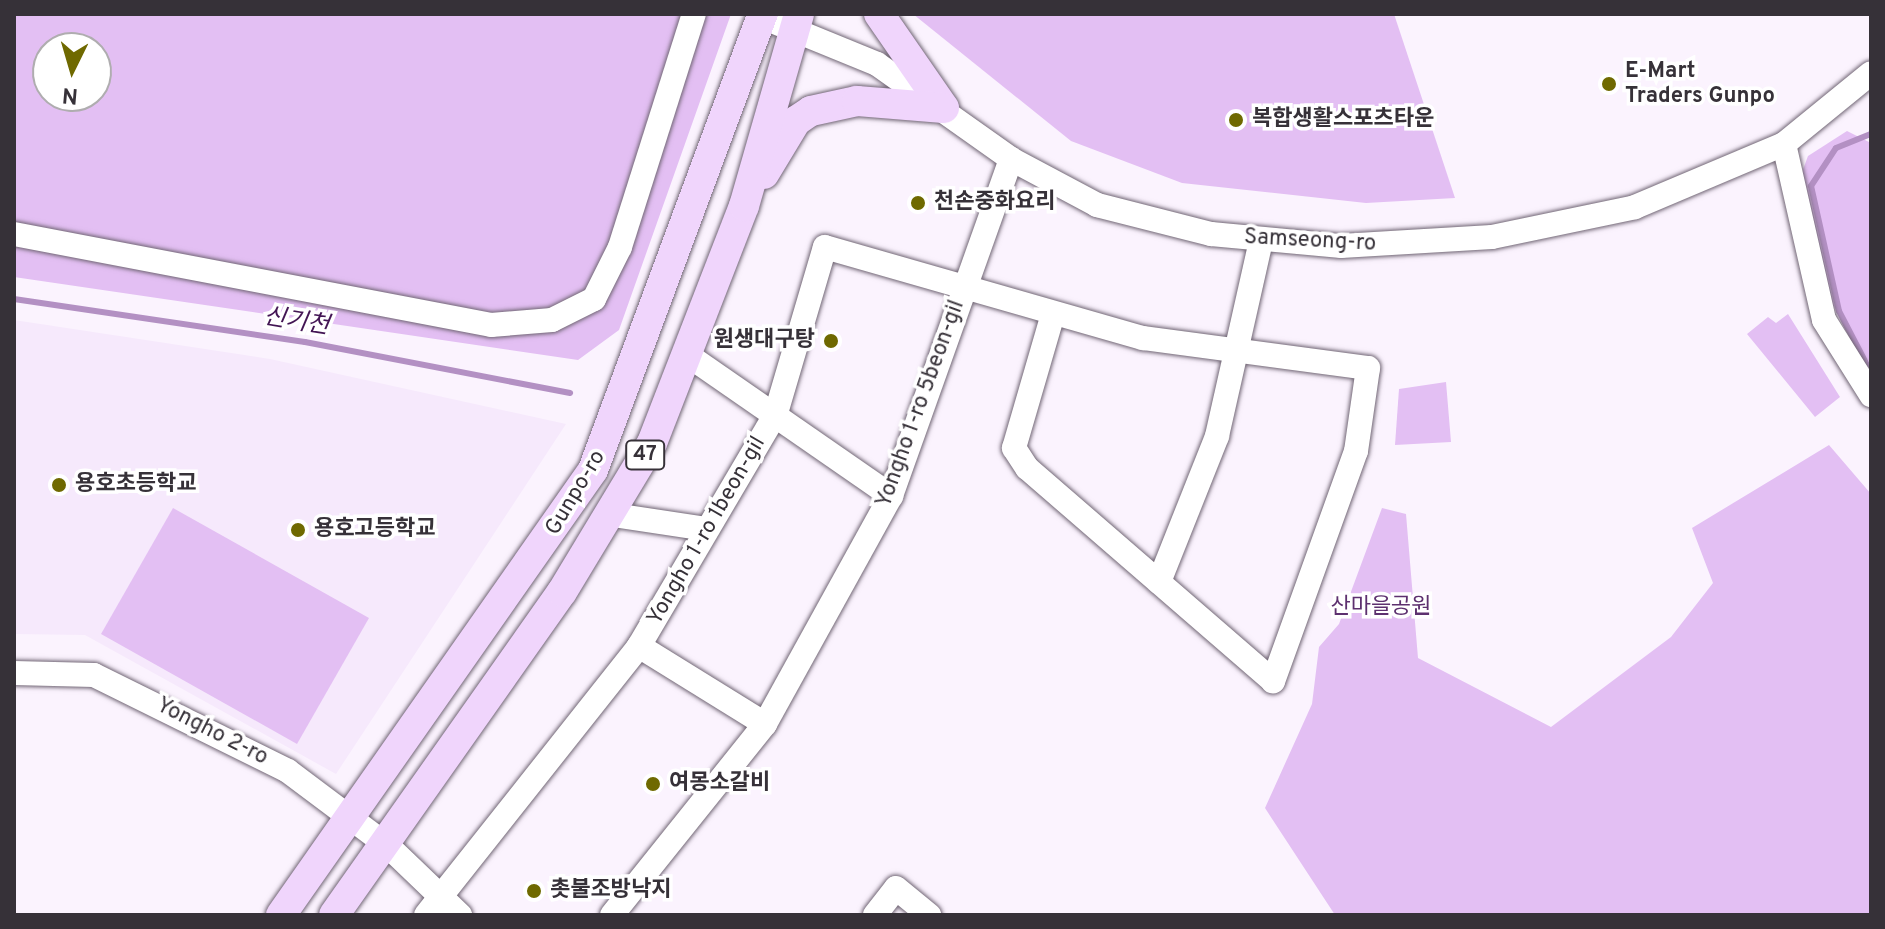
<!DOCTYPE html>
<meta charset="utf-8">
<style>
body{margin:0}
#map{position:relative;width:1885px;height:929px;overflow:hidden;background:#fbf3fe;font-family:Overpass,"Noto Sans KR",sans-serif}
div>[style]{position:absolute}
.built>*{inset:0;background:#f6e9fc}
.green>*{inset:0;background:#e3bff3}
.stream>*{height:6px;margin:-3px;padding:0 3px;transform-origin:3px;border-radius:3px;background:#b390c3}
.roads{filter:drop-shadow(0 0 2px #716675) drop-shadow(0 0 2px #716675)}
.minor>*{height:24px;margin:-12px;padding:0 12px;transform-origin:12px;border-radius:12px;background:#fff}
.major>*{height:30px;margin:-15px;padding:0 15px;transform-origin:15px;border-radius:15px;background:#f0d5fc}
.dots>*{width:22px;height:22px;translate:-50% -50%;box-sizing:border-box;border:4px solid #fff;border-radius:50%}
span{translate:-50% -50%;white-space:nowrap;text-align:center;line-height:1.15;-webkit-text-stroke:7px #fff;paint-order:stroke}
.shield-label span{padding:2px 6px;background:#fff;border:2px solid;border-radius:6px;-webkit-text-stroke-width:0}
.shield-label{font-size:20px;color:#363138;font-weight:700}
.poi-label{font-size:22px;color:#363138;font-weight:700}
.left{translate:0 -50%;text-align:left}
.right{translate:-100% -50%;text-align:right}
.street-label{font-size:22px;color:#363138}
.park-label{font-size:22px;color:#5d306f}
.water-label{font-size:24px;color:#431554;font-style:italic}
.frame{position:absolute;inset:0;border:16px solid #363138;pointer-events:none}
.north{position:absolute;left:32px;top:32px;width:80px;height:80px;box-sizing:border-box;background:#fff;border:2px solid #afadaf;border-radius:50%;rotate:185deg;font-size:22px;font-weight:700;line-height:32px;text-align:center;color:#363138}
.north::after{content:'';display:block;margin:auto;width:28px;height:36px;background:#6f6900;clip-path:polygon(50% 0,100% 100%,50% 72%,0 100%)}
</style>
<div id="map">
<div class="built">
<div style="clip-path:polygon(14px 320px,270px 359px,566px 424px,336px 774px,85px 635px,14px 634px)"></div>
</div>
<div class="green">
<div style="clip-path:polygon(evenodd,14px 14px,731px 14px,619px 330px,578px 360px,14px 277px,14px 14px,48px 48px,96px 48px,96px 96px,48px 96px,48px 48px)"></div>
<div style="clip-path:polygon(913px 14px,1394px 14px,1455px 198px,1366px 203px,1182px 183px,1071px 141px)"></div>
<div style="clip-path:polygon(1847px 131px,1871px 143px,1871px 365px,1825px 293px,1798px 183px,1808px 156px)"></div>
<div style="clip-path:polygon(1788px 314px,1840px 397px,1815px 417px,1747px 334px,1768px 317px,1776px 323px)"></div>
<div style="clip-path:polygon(1446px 382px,1451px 442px,1395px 445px,1399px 389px)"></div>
<div style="clip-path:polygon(1829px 445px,1871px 494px,1871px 915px,1335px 915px,1265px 808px,1312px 704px,1319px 647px,1339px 624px,1382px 508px,1406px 514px,1418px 658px,1551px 727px,1671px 637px,1713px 583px,1692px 528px)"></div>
<div style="clip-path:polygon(173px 508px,369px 618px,297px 744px,101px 634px)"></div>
</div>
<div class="stream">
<div style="left:14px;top:299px;width:294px;rotate:8.4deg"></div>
<div style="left:305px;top:342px;width:270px;rotate:10.9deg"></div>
<div style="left:1867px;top:365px;width:61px;rotate:-117.4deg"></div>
<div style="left:1839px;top:311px;width:128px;rotate:-102.6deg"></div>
<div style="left:1811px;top:186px;width:45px;rotate:-56.7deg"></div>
<div style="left:1836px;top:148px;width:38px;rotate:-22deg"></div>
</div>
<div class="roads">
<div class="minor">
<div style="left:762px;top:17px;width:124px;rotate:22.2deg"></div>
<div style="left:877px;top:64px;width:164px;rotate:35.3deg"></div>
<div style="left:1011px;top:159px;width:98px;rotate:28.1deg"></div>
<div style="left:1097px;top:205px;width:118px;rotate:14.3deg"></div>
<div style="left:1211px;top:234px;width:131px;rotate:5.3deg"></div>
<div style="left:1341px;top:246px;width:151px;rotate:-3.4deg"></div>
<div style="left:1492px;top:237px;width:146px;rotate:-11.8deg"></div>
<div style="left:1635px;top:207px;width:162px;rotate:-22.9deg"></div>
<div style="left:1784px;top:144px;width:112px;rotate:-39.2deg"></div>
<div style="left:1784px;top:144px;width:180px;rotate:77.2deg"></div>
<div style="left:1824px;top:320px;width:89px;rotate:57.9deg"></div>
<div style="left:14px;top:234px;width:486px;rotate:10.8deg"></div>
<div style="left:491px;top:325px;width:61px;rotate:-4.7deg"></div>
<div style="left:552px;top:320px;width:47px;rotate:-26.6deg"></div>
<div style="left:594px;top:299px;width:58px;rotate:-63.4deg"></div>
<div style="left:620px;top:247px;width:244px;rotate:-72.4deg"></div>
<div style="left:689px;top:356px;width:246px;rotate:34.7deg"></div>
<div style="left:613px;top:515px;width:95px;rotate:8.5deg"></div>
<div style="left:1159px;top:582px;width:157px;rotate:-68.3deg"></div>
<div style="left:1217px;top:436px;width:201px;rotate:-77.3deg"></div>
<div style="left:639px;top:646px;width:148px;rotate:31.8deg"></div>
<div style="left:14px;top:673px;width:80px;rotate:1.4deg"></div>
<div style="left:94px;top:675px;width:216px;rotate:26.3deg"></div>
<div style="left:288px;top:771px;width:125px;rotate:36.9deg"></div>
<div style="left:388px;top:846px;width:100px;rotate:43.8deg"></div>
<div style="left:426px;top:915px;width:343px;rotate:-51.6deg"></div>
<div style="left:639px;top:646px;width:270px;rotate:-59.5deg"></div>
<div style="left:776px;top:413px;width:173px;rotate:-73.6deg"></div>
<div style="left:825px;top:247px;width:331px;rotate:16deg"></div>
<div style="left:1143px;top:338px;width:227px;rotate:7.6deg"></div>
<div style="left:1368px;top:368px;width:84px;rotate:98.2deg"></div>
<div style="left:1356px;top:451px;width:245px;rotate:109.8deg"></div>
<div style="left:1273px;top:681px;width:325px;rotate:-139.1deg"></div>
<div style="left:1027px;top:468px;width:24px;rotate:-123deg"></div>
<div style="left:1014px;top:448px;width:140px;rotate:-73.8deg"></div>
<div style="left:612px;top:915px;width:245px;rotate:-51.3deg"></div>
<div style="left:765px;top:724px;width:260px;rotate:-61.1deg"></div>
<div style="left:891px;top:496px;width:358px;rotate:-70.4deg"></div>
<div style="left:875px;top:915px;width:34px;rotate:-52deg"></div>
<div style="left:896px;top:888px;width:43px;rotate:39.3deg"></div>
</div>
<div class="major">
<div style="left:879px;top:14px;width:114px;rotate:55.3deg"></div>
<div style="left:764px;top:174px;width:62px;rotate:-58.9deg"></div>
<div style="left:796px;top:121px;width:18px;rotate:-34deg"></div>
<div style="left:811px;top:111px;width:47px;rotate:-12.3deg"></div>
<div style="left:857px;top:101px;width:87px;rotate:4.6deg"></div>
<div style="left:281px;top:915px;width:543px;rotate:-54.96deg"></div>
<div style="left:593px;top:470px;width:487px;rotate:-69.6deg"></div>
<div style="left:334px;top:915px;width:395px;rotate:-54.8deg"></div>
<div style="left:562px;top:592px;width:174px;rotate:-58.9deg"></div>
<div style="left:652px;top:443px;width:254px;rotate:-68.8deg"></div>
<div style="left:744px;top:206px;width:200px;rotate:-74deg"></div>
</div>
</div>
<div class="dots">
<div style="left:1609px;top:84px;background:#6f6900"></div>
<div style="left:1236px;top:120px;background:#6f6900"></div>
<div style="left:918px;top:203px;background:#6f6900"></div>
<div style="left:831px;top:341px;background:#6f6900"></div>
<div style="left:59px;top:485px;background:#6f6900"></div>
<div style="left:298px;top:530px;background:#6f6900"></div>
<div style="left:653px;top:784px;background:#6f6900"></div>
<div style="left:534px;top:891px;background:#6f6900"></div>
</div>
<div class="shield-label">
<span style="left:645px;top:455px">47</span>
</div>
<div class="poi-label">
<span class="left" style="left:1625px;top:84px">E-Mart<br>Traders Gunpo</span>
<span class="left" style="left:1252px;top:120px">복합생활스포츠타운</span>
<span class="left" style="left:934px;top:203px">천손중화요리</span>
<span class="right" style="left:815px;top:341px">원생대구탕</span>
<span class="left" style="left:75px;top:485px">용호초등학교</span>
<span class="left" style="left:314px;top:530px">용호고등학교</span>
<span class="left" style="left:669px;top:784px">여몽소갈비</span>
<span class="left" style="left:550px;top:891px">촛불조방낙지</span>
</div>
<div class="street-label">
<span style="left:1310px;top:241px;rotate:3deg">Samseong-ro</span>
<span style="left:921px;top:404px;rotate:-70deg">Yongho 1-ro 5beon-gil</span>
<span style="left:576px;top:493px;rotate:-59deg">Gunpo-ro</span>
<span style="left:707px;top:531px;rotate:-60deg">Yongho 1-ro 1beon-gil</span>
<span style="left:212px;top:732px;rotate:27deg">Yongho 2-ro</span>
</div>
<div class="park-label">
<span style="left:1381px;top:608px">산마을공원</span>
</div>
<div class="water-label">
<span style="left:296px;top:323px;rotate:9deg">신기천</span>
</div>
<div class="frame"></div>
<div class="north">N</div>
</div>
